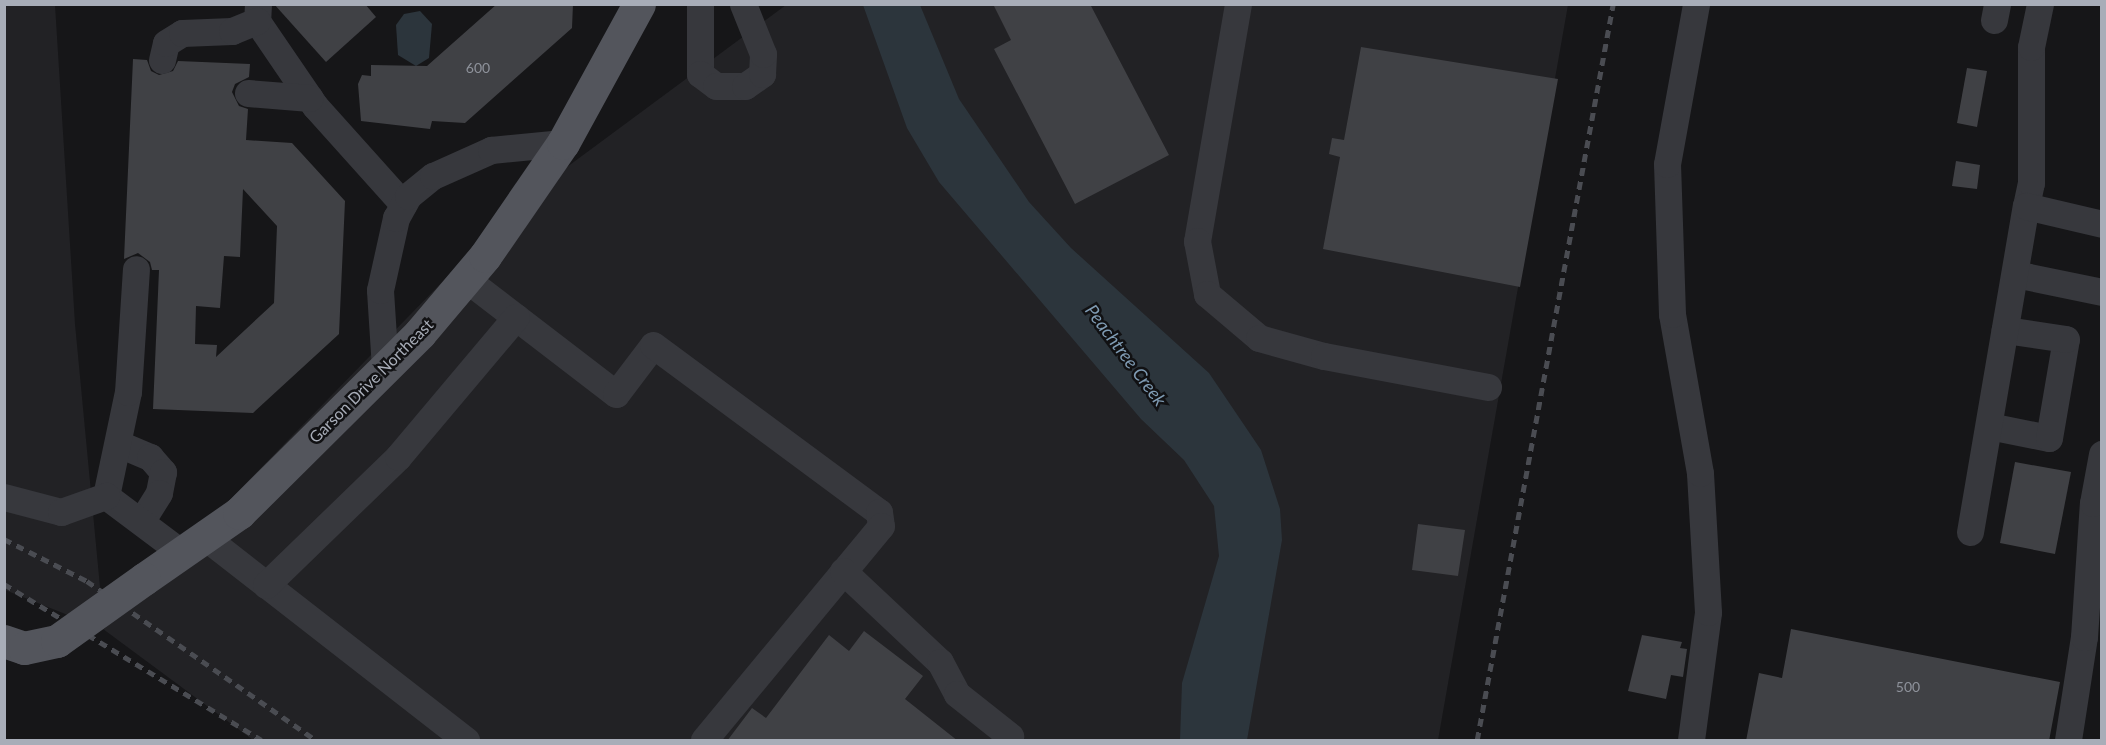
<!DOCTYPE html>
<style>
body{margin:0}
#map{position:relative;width:2106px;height:745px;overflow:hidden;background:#161618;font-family:Lato,sans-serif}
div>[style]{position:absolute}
.built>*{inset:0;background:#222225}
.water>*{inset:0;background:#2c353c}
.building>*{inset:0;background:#404145}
.minor>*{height:27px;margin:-13.5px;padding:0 13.5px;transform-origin:13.5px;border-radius:13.5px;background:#37383d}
.major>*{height:33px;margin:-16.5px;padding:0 16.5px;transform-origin:16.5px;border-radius:16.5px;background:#53555c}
.rail>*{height:4.5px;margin-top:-2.25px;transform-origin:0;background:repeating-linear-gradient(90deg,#4a4c52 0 8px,transparent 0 14px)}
.major-bridge>*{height:33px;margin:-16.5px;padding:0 16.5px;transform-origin:16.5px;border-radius:16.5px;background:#53555c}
span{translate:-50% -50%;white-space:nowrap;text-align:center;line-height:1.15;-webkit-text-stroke:5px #111113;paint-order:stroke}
.number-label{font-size:14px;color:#8e929b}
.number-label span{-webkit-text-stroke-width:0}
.street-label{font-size:16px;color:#a8adb8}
.water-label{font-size:18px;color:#7f9bb3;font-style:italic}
.frame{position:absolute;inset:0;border:6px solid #a8adb8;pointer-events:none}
</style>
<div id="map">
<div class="built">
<div style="clip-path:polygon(4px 5px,55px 5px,75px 324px,104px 629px,521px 201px,786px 5px,1568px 5px,1438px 740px,253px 740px,103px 629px,5px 590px)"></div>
</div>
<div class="water">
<div style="clip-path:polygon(863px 5px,920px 5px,959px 99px,1029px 202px,1071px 248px,1209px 373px,1261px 450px,1280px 509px,1282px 540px,1247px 740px,1180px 740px,1182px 683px,1219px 556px,1214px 506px,1184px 460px,1141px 419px,939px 182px,907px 128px)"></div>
<div style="clip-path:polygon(420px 11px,432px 24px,429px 58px,416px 66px,398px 55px,396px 25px,404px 14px)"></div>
</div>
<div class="building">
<div style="clip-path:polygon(274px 4px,365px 4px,376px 17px,326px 62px)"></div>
<div style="clip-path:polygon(497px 4px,573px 4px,572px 28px,465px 123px,432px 121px,430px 129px,361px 121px,358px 84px,362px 75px,371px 76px,371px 65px,427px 66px)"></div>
<div style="clip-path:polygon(993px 4px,1090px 4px,1169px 155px,1075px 204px,994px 49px,1011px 40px)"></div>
<div style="clip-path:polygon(1361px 47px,1558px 79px,1520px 287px,1323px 249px,1340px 157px,1329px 154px,1332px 138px,1344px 140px)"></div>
<div style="clip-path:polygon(evenodd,133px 59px,147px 60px,151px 71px,159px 75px,173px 71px,178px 61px,250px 64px,249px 77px,235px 84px,232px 92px,239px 106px,248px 109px,246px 140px,292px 143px,345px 201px,339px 334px,253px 413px,153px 409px,159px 270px,152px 270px,150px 262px,138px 253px,124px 259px,133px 59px,243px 189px,277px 226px,274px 303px,216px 357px,217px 345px,195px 344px,196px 306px,220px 308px,224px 256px,240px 257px,243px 189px)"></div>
<div style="clip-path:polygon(1967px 68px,1987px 71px,1977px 127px,1957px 123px)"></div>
<div style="clip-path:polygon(1956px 161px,1980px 165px,1977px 189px,1952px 186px)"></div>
<div style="clip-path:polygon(2015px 462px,2071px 472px,2055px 554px,2000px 543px)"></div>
<div style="clip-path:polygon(1418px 524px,1465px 530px,1458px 576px,1412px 570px)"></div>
<div style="clip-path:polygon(1791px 629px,2060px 682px,2049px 741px,1746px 741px,1759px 673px,1782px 678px)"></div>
<div style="clip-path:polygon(864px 631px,923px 676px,905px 699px,958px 741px,727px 741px,752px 708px,766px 718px,829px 635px,849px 651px)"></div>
<div style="clip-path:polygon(1642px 635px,1682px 642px,1680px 648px,1687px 649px,1683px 677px,1671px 675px,1666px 699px,1628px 691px)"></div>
</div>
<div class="minor">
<div style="left:258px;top:4px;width:17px;rotate:93deg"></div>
<div style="left:257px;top:21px;width:103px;rotate:55.7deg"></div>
<div style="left:315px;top:106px;width:132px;rotate:48.1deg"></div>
<div style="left:700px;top:4px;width:70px;rotate:90deg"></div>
<div style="left:700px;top:74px;width:20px;rotate:37deg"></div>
<div style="left:716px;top:86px;width:29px"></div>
<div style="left:745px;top:86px;width:21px;rotate:-35deg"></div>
<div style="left:762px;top:74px;width:20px;rotate:-87deg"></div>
<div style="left:763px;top:54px;width:54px;rotate:-111.8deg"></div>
<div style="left:1238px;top:4px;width:241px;rotate:99.8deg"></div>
<div style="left:1197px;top:241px;width:54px;rotate:79.3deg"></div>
<div style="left:1207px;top:294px;width:68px;rotate:40.2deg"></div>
<div style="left:1259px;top:338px;width:67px;rotate:15.5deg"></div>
<div style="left:1324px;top:356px;width:167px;rotate:10.7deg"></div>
<div style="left:1994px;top:20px;width:16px;rotate:-79deg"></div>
<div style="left:162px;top:60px;width:17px;rotate:-77deg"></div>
<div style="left:166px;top:43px;width:19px;rotate:-32deg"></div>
<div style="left:182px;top:33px;width:50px;rotate:-2.3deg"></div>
<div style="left:232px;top:31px;width:27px;rotate:-22deg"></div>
<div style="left:248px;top:93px;width:62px;rotate:4.6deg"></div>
<div style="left:2026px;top:206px;width:24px;rotate:-78deg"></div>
<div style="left:2031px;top:183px;width:136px;rotate:-90deg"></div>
<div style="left:2031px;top:47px;width:44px;rotate:-78.2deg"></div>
<div style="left:2015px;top:274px;width:89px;rotate:11.7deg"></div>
<div style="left:466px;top:279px;width:189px;rotate:37.5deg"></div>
<div style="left:616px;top:394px;width:61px;rotate:-52.9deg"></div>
<div style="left:653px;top:345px;width:281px;rotate:36.5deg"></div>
<div style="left:879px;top:512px;width:14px;rotate:82deg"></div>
<div style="left:881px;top:526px;width:278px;rotate:129.6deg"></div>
<div style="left:385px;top:368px;width:78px;rotate:-93.7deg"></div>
<div style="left:380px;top:290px;width:74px;rotate:-77.5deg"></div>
<div style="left:396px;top:218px;width:25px;rotate:-61deg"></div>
<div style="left:408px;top:196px;width:32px;rotate:-39deg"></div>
<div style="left:433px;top:176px;width:64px;rotate:-24.1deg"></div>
<div style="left:491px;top:150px;width:72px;rotate:-5.6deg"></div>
<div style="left:1989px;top:426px;width:61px;rotate:11.3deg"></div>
<div style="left:2049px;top:438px;width:100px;rotate:-80.3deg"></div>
<div style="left:2066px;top:339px;width:62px;rotate:-171.6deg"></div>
<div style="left:119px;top:444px;width:34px;rotate:23deg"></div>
<div style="left:150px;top:457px;width:20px;rotate:49deg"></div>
<div style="left:163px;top:472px;width:21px;rotate:101deg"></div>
<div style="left:159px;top:493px;width:32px;rotate:122deg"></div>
<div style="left:106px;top:496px;width:106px;rotate:-78.1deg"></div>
<div style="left:128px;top:392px;width:123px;rotate:-86.3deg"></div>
<div style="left:106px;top:496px;width:95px;rotate:36.9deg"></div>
<div style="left:4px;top:497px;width:59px;rotate:14.7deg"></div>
<div style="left:61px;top:512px;width:48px;rotate:-19.6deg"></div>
<div style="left:1970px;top:532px;width:331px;rotate:-80.3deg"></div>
<div style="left:2026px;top:206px;width:78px;rotate:13.3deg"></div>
<div style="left:205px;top:537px;width:331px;rotate:37.9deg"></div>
<div style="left:843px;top:571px;width:133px;rotate:43.2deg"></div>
<div style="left:940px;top:662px;width:36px;rotate:62deg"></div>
<div style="left:957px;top:694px;width:68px;rotate:38.4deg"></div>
<div style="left:266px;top:585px;width:184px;rotate:-44.1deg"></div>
<div style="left:398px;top:457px;width:183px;rotate:-49.9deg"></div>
<div style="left:1691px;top:740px;width:129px;rotate:-82.4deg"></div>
<div style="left:1708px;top:612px;width:139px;rotate:-93.3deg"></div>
<div style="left:1700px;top:473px;width:161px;rotate:-100deg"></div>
<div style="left:1672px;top:314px;width:150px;rotate:-91.9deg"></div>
<div style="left:1667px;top:164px;width:163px;rotate:-79.7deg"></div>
<div style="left:2068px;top:740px;width:104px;rotate:-81.2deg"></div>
<div style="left:2084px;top:637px;width:134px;rotate:-86.2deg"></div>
<div style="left:2093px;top:503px;width:50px;rotate:-79.6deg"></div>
</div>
<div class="major">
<div style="left:144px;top:579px;width:116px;rotate:-34.8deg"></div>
<div style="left:239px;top:513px;width:255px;rotate:-44.8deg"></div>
<div style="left:420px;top:333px;width:101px;rotate:-49.8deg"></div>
<div style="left:485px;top:256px;width:137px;rotate:-55.4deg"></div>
<div style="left:563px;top:143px;width:158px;rotate:-61.3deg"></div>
<div style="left:4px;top:641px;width:21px;rotate:19deg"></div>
<div style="left:24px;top:648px;width:34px;rotate:-12deg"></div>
</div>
<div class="rail">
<div style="left:4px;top:539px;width:93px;rotate:26.8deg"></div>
<div style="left:87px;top:581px;width:279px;rotate:34.8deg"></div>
<div style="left:4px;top:584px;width:301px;rotate:31.2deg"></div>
<div style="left:1477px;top:740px;width:748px;rotate:-79.53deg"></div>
</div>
<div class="major-bridge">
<div style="left:57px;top:641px;width:107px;rotate:-35.5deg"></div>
</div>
<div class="number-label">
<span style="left:478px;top:68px">600</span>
<span style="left:1908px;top:687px">500</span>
</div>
<div class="street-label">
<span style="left:371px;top:381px;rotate:-45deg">Garson Drive Northeast</span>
</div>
<div class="water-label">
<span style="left:1126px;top:355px;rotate:53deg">Peachtree Creek</span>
</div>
<div class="frame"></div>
</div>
